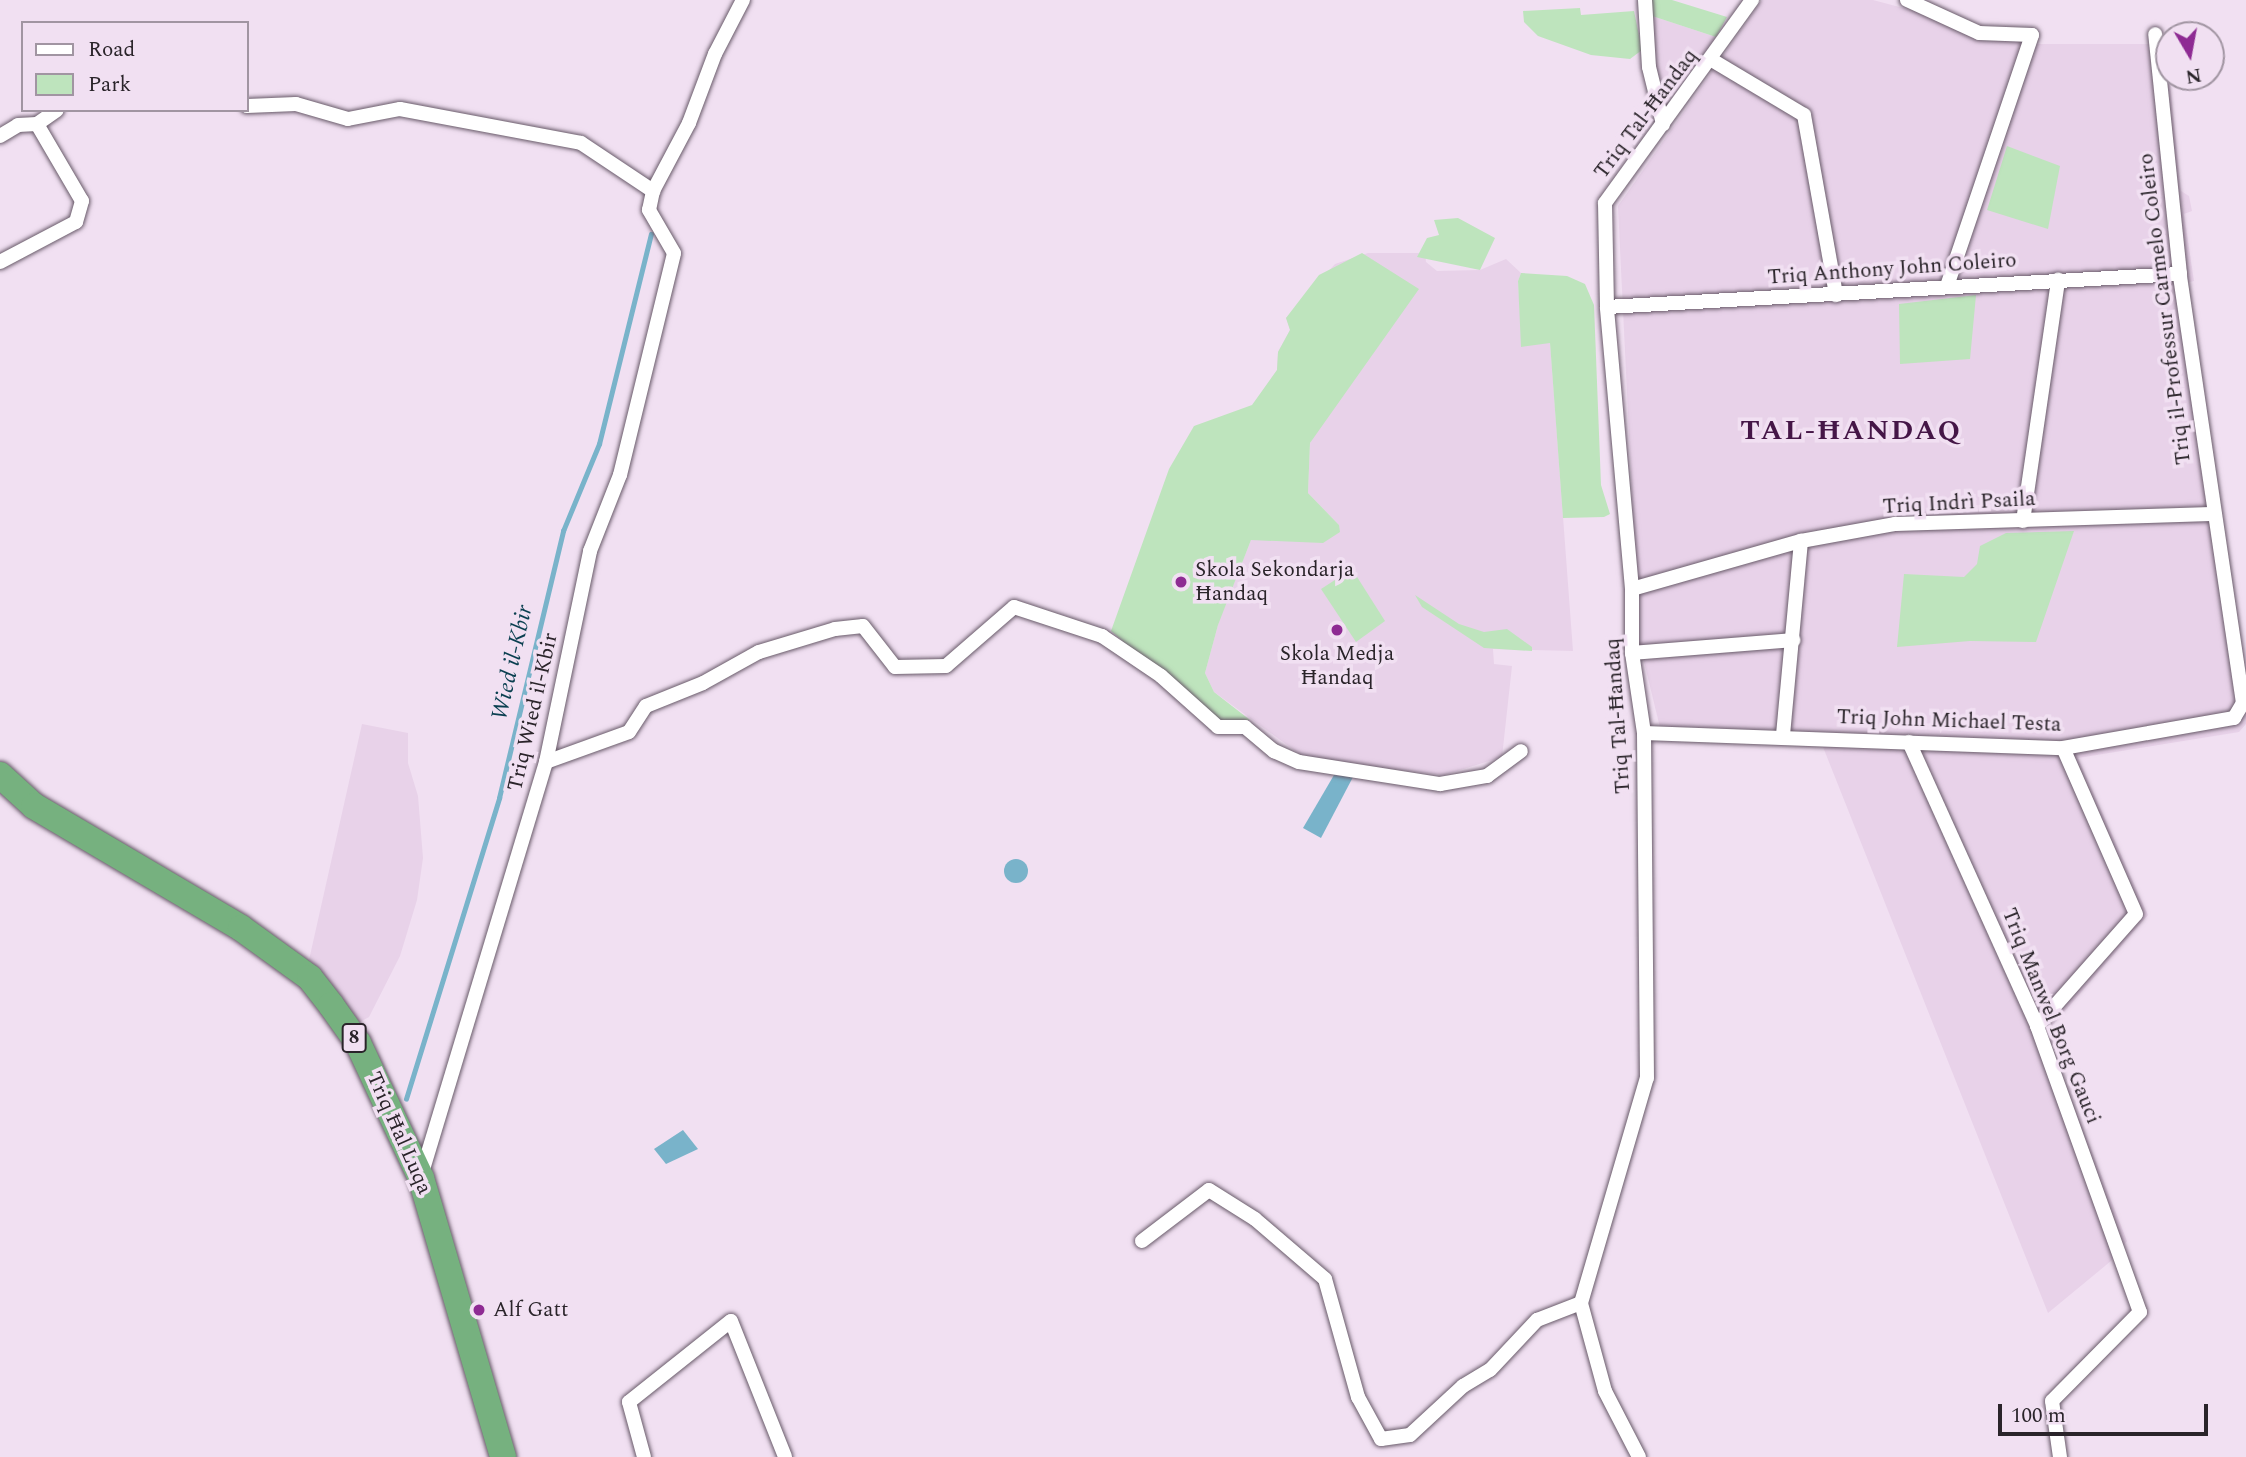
<!DOCTYPE html>
<meta charset="utf-8">
<style>
body{margin:0}
#map{position:relative;width:2246px;height:1457px;overflow:hidden;background:#f1e0f2;font-family:Spectral,serif}
div>[style]{position:absolute}
.built>*{inset:0;background:#e8d2e9}
.green>*{inset:0;background:#bee4bd}
.water>*{inset:0;background:#79b3ca}
.round{border-radius:50%}
.stream>*{height:4.5px;margin:-2.25px;padding:0 2.25px;transform-origin:2.25px;border-radius:2.25px;background:#79b3ca}
.roads{filter:drop-shadow(0 0 2px #685a69) drop-shadow(0 0 2px #685a69)}
.street>*{height:14px;margin:-7px;padding:0 7px;transform-origin:7px;border-radius:7px;background:#fff}
.highway>*{height:26px;margin:-13px;padding:0 13px;transform-origin:13px;border-radius:13px;background:#76b17f}
.dots>*{width:19px;height:19px;translate:-50% -50%;box-sizing:border-box;border:4px solid #f1e0f2;border-radius:50%}
span{translate:-50% -50%;white-space:nowrap;text-align:center;line-height:1.15;-webkit-text-stroke:7px #f1e0f2;paint-order:stroke}
.shield-label span{padding:2px 5px;background:#f1e0f2;border:2px solid;border-radius:5px;-webkit-text-stroke-width:0}
.shield-label{font-size:19px;color:#2a242a;font-weight:700}
.street-label{font-size:21px;color:#2a242a}
.poi-label{font-size:21px;color:#2a242a}
.left{translate:0 -50%;text-align:left}
.water-label{font-size:23px;color:#0a3f50;font-style:italic}
.district-label{font-size:28px;color:#451647;font-weight:700;letter-spacing:2px}
.legend{position:absolute;left:21px;top:21px;width:228px;height:91px;box-sizing:border-box;background:#f1e0f2;border:2px solid #a195a2;margin:0;padding:9px 12px;list-style:none;font-size:21px;color:#2a242a}
.legend li{display:flex;align-items:center;gap:14px;height:35px}
.legend b{width:35px;border:2px solid #a195a2}
.north{position:absolute;left:2155px;top:21px;width:70px;height:70px;box-sizing:border-box;background:#f1e0f2;border:2px solid #a195a2;border-radius:50%;rotate:170deg;font-size:19px;font-weight:700;line-height:28px;text-align:center;color:#2a242a}
.north::after{content:'';display:block;margin:auto;width:24px;height:32px;background:#8e2b93;clip-path:polygon(50% 0,100% 100%,50% 72%,0 100%)}
.scale{position:absolute;left:1998px;top:1404px;width:210px;height:32px;box-sizing:border-box;border:4px solid #2a242a;border-top:0;padding-left:9px;font-size:21px;line-height:24px;white-space:nowrap;color:#2a242a;-webkit-text-stroke:5px #f1e0f2;paint-order:stroke}
</style>
<div id="map">
<div class="built">
<div style="clip-path:polygon(1762px 0,1873px 0,2039px 44px,2166px 44px,2181px 191px,2189px 196px,2192px 211px,2184px 214px,2194px 281px,2184px 283px,2246px 677px,2246px 724px,2239px 732px,2078px 758px,2148px 915px,2046px 1033px,2127px 1241px,2111px 1261px,2048px 1313px,1823px 747px,1663px 740px,1639px 641px,1618px 206px)"></div>
<div style="clip-path:polygon(1649px 15px,1716px 37px,1702px 64px,1672px 95px,1665px 94px,1658px 83px)"></div>
<div style="clip-path:polygon(1368px 253px,1425px 253px,1426px 262px,1437px 271px,1480px 270px,1506px 259px,1521px 273px,1518px 281px,1522px 346px,1550px 342px,1573px 651px,1493px 649px,1494px 664px,1512px 666px,1502px 757px,1444px 775px,1334px 763px,1301px 755px,1214px 692px,1205px 673px,1219px 621px,1251px 540px,1339px 525px,1308px 493px,1310px 443px,1323px 418px,1252px 406px,1277px 370px,1278px 352px,1290px 330px,1286px 318px,1335px 264px)"></div>
<div style="clip-path:polygon(362px 724px,408px 733px,408px 763px,418px 796px,423px 858px,417px 900px,400px 956px,369px 1017px,360px 1022px,309px 960px)"></div>
</div>
<div class="green">
<div style="clip-path:polygon(1649px 0,1672px 0,1727px 17px,1716px 37px,1649px 15px)"></div>
<div style="clip-path:polygon(1580px 8px,1581px 15px,1634px 11px,1642px 50px,1630px 59px,1591px 55px,1538px 36px,1524px 22px,1523px 11px)"></div>
<div style="clip-path:polygon(2007px 146px,2060px 166px,2048px 229px,1987px 210px)"></div>
<div style="clip-path:polygon(1458px 218px,1495px 238px,1480px 270px,1417px 257px,1427px 238px,1439px 235px,1434px 220px)"></div>
<div style="clip-path:polygon(1362px 253px,1419px 289px,1310px 443px,1308px 493px,1339px 525px,1340px 532px,1323px 543px,1251px 540px,1218px 625px,1205px 673px,1214px 692px,1250px 720px,1217px 722px,1111px 631px,1169px 469px,1194px 426px,1252px 405px,1277px 370px,1278px 352px,1290px 330px,1286px 318px,1319px 275px)"></div>
<div style="clip-path:polygon(1521px 273px,1567px 276px,1585px 284px,1594px 305px,1601px 485px,1610px 514px,1604px 517px,1563px 518px,1550px 343px,1521px 347px,1518px 281px)"></div>
<div style="clip-path:polygon(1976px 295px,1970px 359px,1900px 364px,1899px 304px)"></div>
<div style="clip-path:polygon(2074px 531px,2036px 642px,1970px 641px,1897px 647px,1904px 574px,1964px 577px,1977px 564px,1980px 546px,2006px 533px)"></div>
<div style="clip-path:polygon(1352px 569px,1385px 621px,1356px 642px,1321px 589px)"></div>
<div style="clip-path:polygon(1415px 595px,1459px 624px,1484px 632px,1507px 629px,1532px 647px,1532px 651px,1484px 648px,1422px 607px)"></div>
</div>
<div class="water">
<div style="clip-path:polygon(1334px 775px,1353px 777px,1321px 838px,1303px 828px)"></div>
<div class="round" style="left:1004px;top:859px;width:24px;height:24px"></div>
<div style="clip-path:polygon(683px 1130px,698px 1149px,666px 1164px,654px 1149px)"></div>
</div>
<div class="stream">
<div style="left:406px;top:1099px;width:315px;rotate:-72.8deg"></div>
<div style="left:499px;top:798px;width:275px;rotate:-76.5deg"></div>
<div style="left:563px;top:531px;width:94px;rotate:-67.5deg"></div>
<div style="left:599px;top:444px;width:216px;rotate:-76.1deg"></div>
</div>
<div class="roads">
<div class="street">
<div style="left:1645px;top:0;width:67px;rotate:86.6deg"></div>
<div style="left:1649px;top:67px;width:59px;rotate:76.2deg"></div>
<div style="left:1907px;top:0;width:79px;rotate:24.6deg"></div>
<div style="left:1979px;top:33px;width:53px;rotate:2.2deg"></div>
<div style="left:2032px;top:35px;width:265px;rotate:108.7deg"></div>
<div style="left:1712px;top:60px;width:107px;rotate:30.9deg"></div>
<div style="left:1804px;top:115px;width:183px;rotate:79.9deg"></div>
<div style="left:247px;top:106px;width:49px;rotate:-2.3deg"></div>
<div style="left:296px;top:104px;width:54px;rotate:16.1deg"></div>
<div style="left:348px;top:119px;width:53px;rotate:-10.9deg"></div>
<div style="left:400px;top:109px;width:184px;rotate:10.6deg"></div>
<div style="left:581px;top:143px;width:87px;rotate:33.7deg"></div>
<div style="left:0;top:136px;width:21px;rotate:-31deg"></div>
<div style="left:18px;top:125px;width:19px;rotate:-3deg"></div>
<div style="left:37px;top:124px;width:24px;rotate:-35deg"></div>
<div style="left:0;top:262px;width:86px;rotate:-27.8deg"></div>
<div style="left:76px;top:222px;width:22px;rotate:-74deg"></div>
<div style="left:82px;top:201px;width:89px;rotate:-120.3deg"></div>
<div style="left:1607px;top:307px;width:574px;rotate:-3.3deg"></div>
<div style="left:2023px;top:521px;width:244px;rotate:-81.7deg"></div>
<div style="left:1632px;top:589px;width:176px;rotate:-15.9deg"></div>
<div style="left:1801px;top:541px;width:96px;rotate:-10.3deg"></div>
<div style="left:1895px;top:524px;width:317px;rotate:-1.8deg"></div>
<div style="left:1632px;top:653px;width:162px;rotate:-4.6deg"></div>
<div style="left:1644px;top:733px;width:419px;rotate:2.1deg"></div>
<div style="left:2063px;top:748px;width:174px;rotate:-10deg"></div>
<div style="left:2234px;top:718px;width:17px;rotate:-59deg"></div>
<div style="left:2243px;top:703px;width:434px;rotate:-98.4deg"></div>
<div style="left:2180px;top:274px;width:241px;rotate:-95.9deg"></div>
<div style="left:1783px;top:735px;width:195px;rotate:-84.7deg"></div>
<div style="left:1909px;top:742px;width:312px;rotate:65.7deg"></div>
<div style="left:2037px;top:1026px;width:304px;rotate:70.2deg"></div>
<div style="left:2140px;top:1312px;width:125px;rotate:134.7deg"></div>
<div style="left:2052px;top:1401px;width:57px;rotate:81.9deg"></div>
<div style="left:546px;top:762px;width:88px;rotate:-19.9deg"></div>
<div style="left:629px;top:732px;width:31px;rotate:-57deg"></div>
<div style="left:646px;top:706px;width:61px;rotate:-22deg"></div>
<div style="left:703px;top:683px;width:64px;rotate:-29deg"></div>
<div style="left:759px;top:652px;width:79px;rotate:-16.8deg"></div>
<div style="left:835px;top:629px;width:28px;rotate:-6deg"></div>
<div style="left:863px;top:626px;width:52px;rotate:52deg"></div>
<div style="left:895px;top:667px;width:51px;rotate:-1.1deg"></div>
<div style="left:946px;top:666px;width:90px;rotate:-40.9deg"></div>
<div style="left:1014px;top:607px;width:93px;rotate:18.2deg"></div>
<div style="left:1102px;top:636px;width:71px;rotate:34.1deg"></div>
<div style="left:1161px;top:676px;width:76px;rotate:41.8deg"></div>
<div style="left:1218px;top:727px;width:27px"></div>
<div style="left:1245px;top:727px;width:38px;rotate:40deg"></div>
<div style="left:1274px;top:751px;width:27px;rotate:24deg"></div>
<div style="left:1299px;top:762px;width:143px;rotate:8.9deg"></div>
<div style="left:1440px;top:784px;width:48px;rotate:-9.7deg"></div>
<div style="left:1487px;top:776px;width:42px;rotate:-36.3deg"></div>
<div style="left:2037px;top:1026px;width:149px;rotate:-48.5deg"></div>
<div style="left:2136px;top:914px;width:181px;rotate:-113.7deg"></div>
<div style="left:421px;top:1176px;width:432px;rotate:-73.2deg"></div>
<div style="left:546px;top:762px;width:216px;rotate:-78.2deg"></div>
<div style="left:590px;top:551px;width:82px;rotate:-68.5deg"></div>
<div style="left:620px;top:475px;width:228px;rotate:-76.3deg"></div>
<div style="left:674px;top:253px;width:50px;rotate:-120.2deg"></div>
<div style="left:649px;top:210px;width:19px;rotate:-78deg"></div>
<div style="left:653px;top:191px;width:77px;rotate:-62.1deg"></div>
<div style="left:689px;top:123px;width:74px;rotate:-69.4deg"></div>
<div style="left:715px;top:54px;width:61px;rotate:-62.6deg"></div>
<div style="left:1142px;top:1241px;width:84px;rotate:-37.3deg"></div>
<div style="left:1209px;top:1190px;width:54px;rotate:32.2deg"></div>
<div style="left:1255px;top:1219px;width:92px;rotate:40.6deg"></div>
<div style="left:1325px;top:1279px;width:123px;rotate:74.4deg"></div>
<div style="left:1358px;top:1397px;width:48px;rotate:61.3deg"></div>
<div style="left:1381px;top:1439px;width:29px;rotate:-8deg"></div>
<div style="left:1410px;top:1435px;width:72px;rotate:-42.8deg"></div>
<div style="left:1463px;top:1386px;width:31px;rotate:-31deg"></div>
<div style="left:1490px;top:1370px;width:69px;rotate:-46.8deg"></div>
<div style="left:1537px;top:1320px;width:47px;rotate:-21.1deg"></div>
<div style="left:644px;top:1457px;width:57px;rotate:-105.3deg"></div>
<div style="left:629px;top:1402px;width:130px;rotate:-38.5deg"></div>
<div style="left:731px;top:1321px;width:146px;rotate:68.3deg"></div>
<div style="left:1639px;top:1457px;width:74px;rotate:-117.3deg"></div>
<div style="left:1605px;top:1391px;width:91px;rotate:-105.3deg"></div>
<div style="left:1581px;top:1303px;width:234px;rotate:-73.7deg"></div>
<div style="left:1647px;top:1078px;width:345px;rotate:-90.5deg"></div>
<div style="left:1644px;top:733px;width:81px;rotate:-98.5deg"></div>
<div style="left:1632px;top:653px;width:64px;rotate:-90deg"></div>
<div style="left:1632px;top:589px;width:283px;rotate:-95.1deg"></div>
<div style="left:1607px;top:307px;width:104px;rotate:-91.1deg"></div>
<div style="left:1605px;top:203px;width:251px;rotate:-54.1deg"></div>
</div>
<div class="highway">
<div style="left:0;top:775px;width:46px;rotate:42.4deg"></div>
<div style="left:34px;top:806px;width:240px;rotate:30.5deg"></div>
<div style="left:241px;top:928px;width:85px;rotate:35.9deg"></div>
<div style="left:310px;top:978px;width:34px;rotate:52deg"></div>
<div style="left:331px;top:1005px;width:47px;rotate:54.6deg"></div>
<div style="left:358px;top:1043px;width:149px;rotate:65deg"></div>
<div style="left:421px;top:1178px;width:291px;rotate:73.6deg"></div>
</div>
</div>
<div class="dots">
<div style="left:1181px;top:582px;background:#8e2b93"></div>
<div style="left:1337px;top:630px;background:#8e2b93"></div>
<div style="left:479px;top:1310px;background:#8e2b93"></div>
</div>
<div class="shield-label">
<span style="left:354px;top:1038px">8</span>
</div>
<div class="street-label">
<span style="left:1646px;top:114px;rotate:-53deg">Triq Tal-Ħandaq</span>
<span style="left:1892px;top:269px;rotate:-4deg">Triq Anthony John Coleiro</span>
<span style="left:2165px;top:309px;rotate:-97deg">Triq il-Professur Carmelo Coleiro</span>
<span style="left:1959px;top:503px;rotate:-3deg">Triq Indrì Psaila</span>
<span style="left:533px;top:712px;rotate:-77deg">Triq Wied il-Kbir</span>
<span style="left:1618px;top:716px;rotate:-94deg">Triq Tal-Ħandaq</span>
<span style="left:1949px;top:721px;rotate:2deg">Triq John Michael Testa</span>
<span style="left:2051px;top:1016px;rotate:68deg">Triq Manwel Borg Gauci</span>
<span style="left:399px;top:1133px;rotate:66deg">Triq Ħal Luqa</span>
</div>
<div class="poi-label">
<span class="left" style="left:1195px;top:582px">Skola Sekondarja<br>Ħandaq</span>
<span style="left:1337px;top:666px">Skola Medja<br>Ħandaq</span>
<span class="left" style="left:493px;top:1310px">Alf Gatt</span>
</div>
<div class="water-label">
<span style="left:513px;top:663px;rotate:-77deg">Wied il-Kbir</span>
</div>
<div class="district-label">
<span style="left:1851px;top:431px">TAL-ĦANDAQ</span>
</div>
<ul class="legend">
<li><b style="height:9px;background:#fff"></b>Road</li>
<li><b style="height:19px;background:#bee4bd"></b>Park</li>
</ul>
<div class="north">N</div>
<div class="scale">100 m</div>
</div>
